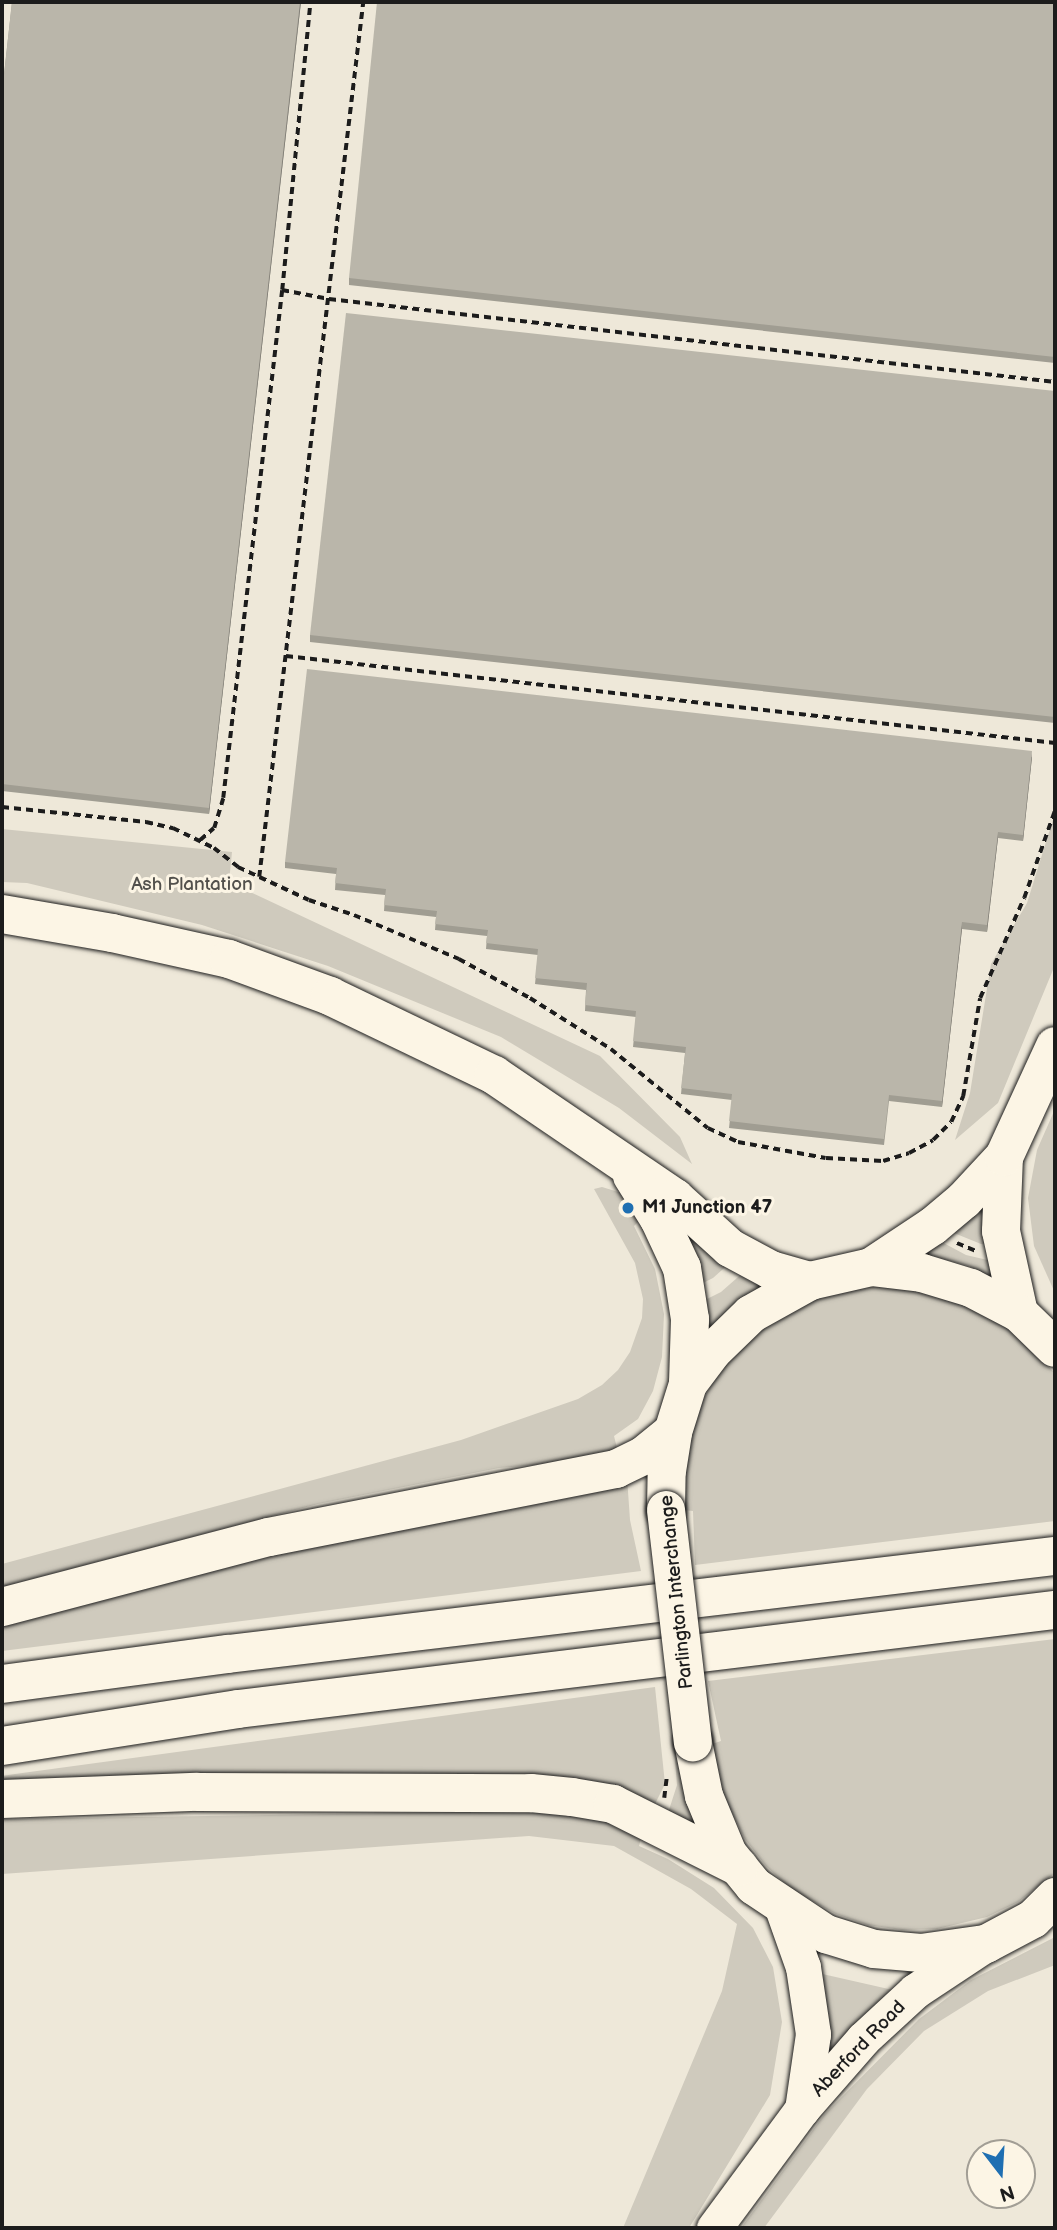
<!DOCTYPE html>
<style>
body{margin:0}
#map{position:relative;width:1057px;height:2230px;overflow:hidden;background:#eee8d9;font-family:"Balsamiq Sans",sans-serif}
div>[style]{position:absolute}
.green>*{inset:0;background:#cfcabd}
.path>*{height:3.5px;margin-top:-1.75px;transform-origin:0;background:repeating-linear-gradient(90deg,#1c1c1c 0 7px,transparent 0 12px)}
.roads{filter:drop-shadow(0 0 2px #1c1c1c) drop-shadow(0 0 2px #1c1c1c)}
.secondary>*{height:35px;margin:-17.5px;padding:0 17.5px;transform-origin:17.5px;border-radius:17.5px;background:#fcf5e5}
.primary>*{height:38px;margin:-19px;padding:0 19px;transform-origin:19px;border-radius:19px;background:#fcf5e5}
.motorway>*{height:38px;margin:-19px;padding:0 19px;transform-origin:19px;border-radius:19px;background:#fcf5e5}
.bridges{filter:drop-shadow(0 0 2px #1c1c1c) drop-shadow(0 0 2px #1c1c1c)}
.primary-bridge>*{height:38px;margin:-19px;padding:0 19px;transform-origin:19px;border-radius:19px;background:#fcf5e5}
.wall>*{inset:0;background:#a09d92}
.shaded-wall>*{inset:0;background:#827f77}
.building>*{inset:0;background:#bab6aa}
.dots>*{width:19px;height:19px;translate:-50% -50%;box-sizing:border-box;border:4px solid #fcf5e5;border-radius:50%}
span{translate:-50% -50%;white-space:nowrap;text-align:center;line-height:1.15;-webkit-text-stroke:6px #fcf5e5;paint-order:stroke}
.park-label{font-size:19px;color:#52504c}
.poi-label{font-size:19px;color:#1c1c1c;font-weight:700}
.left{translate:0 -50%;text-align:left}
.street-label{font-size:19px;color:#1c1c1c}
.frame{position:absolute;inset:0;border:4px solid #1c1c1c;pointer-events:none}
.north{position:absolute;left:966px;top:2139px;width:70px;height:70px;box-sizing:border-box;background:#fcf5e5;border:2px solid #a29e95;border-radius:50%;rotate:163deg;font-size:19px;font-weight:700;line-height:28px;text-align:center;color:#1c1c1c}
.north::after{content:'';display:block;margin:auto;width:24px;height:32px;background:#1f6fb2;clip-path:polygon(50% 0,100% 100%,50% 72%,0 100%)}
</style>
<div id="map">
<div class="green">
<div style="clip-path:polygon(1055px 813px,1055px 965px,998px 1103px,955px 1140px,970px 1093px,991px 964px,1027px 903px)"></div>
<div style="clip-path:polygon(2px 829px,232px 852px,229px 882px,600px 1056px,680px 1137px,692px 1164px,619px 1108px,501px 1037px,328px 966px,202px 925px,27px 883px,2px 882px)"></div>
<div style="clip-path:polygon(1055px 1109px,1055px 1293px,1034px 1246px,1028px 1198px,1037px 1150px)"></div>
<div style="clip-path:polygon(602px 1187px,628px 1195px,644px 1216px,634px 1226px,655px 1269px,664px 1314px,662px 1357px,653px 1391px,638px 1419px,614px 1436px,618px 1452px,579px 1461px,499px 1468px,318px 1504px,2px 1587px,2px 1564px,461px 1440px,578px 1399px,602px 1385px,618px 1370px,630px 1352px,642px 1318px,643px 1299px,635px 1263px,594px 1189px)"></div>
<div style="clip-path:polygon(659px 1193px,732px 1261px,713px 1278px,701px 1284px)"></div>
<div style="clip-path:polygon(982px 1197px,994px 1246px,981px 1244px,949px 1231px)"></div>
<div style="clip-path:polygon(938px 1240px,966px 1255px,996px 1262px,996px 1279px,969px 1266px,925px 1254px)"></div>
<div style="clip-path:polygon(746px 1270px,769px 1279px,710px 1329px,707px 1328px,705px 1300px,721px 1292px)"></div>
<div style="clip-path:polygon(896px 1284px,996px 1316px,1055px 1373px,1055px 1521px,695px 1565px,693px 1511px,684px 1510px,685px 1458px,699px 1407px,716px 1376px,751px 1336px,794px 1307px,844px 1289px)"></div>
<div style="clip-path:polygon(627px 1477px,630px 1520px,641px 1571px,2px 1651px,2px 1623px,172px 1577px)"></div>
<div style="clip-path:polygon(1055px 1639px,1055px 1873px,1018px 1902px,987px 1917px,937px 1929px,902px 1930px,868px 1925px,836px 1914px,791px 1889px,766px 1866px,745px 1839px,722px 1793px,712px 1744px,721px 1741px,708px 1681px)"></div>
<div style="clip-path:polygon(655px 1687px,665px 1784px,654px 1806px,2px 1790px,2px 1776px,15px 1774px)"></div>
<div style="clip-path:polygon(678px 1746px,697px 1824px,692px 1825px,668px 1813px,677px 1785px,674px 1747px)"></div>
<div style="clip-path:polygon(529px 1811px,558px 1812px,643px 1830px,639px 1846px,668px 1859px,714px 1888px,753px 1928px,773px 1967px,782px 2022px,770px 2095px,689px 2228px,623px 2228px,722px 1991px,737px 1924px,691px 1889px,614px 1846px,529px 1836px,2px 1874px,2px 1819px)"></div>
<div style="clip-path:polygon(1055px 1937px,1055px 1965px,988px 1991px,924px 2031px,867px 2089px,764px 2228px,741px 2228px,824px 2115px,919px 2019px,971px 1980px)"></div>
<div style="clip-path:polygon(818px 1973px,893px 1990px,815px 2070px)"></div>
</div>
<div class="path">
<div style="left:282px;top:290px;width:48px;rotate:10.8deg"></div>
<div style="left:329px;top:299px;width:731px;rotate:6.52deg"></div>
<div style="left:286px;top:656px;width:774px;rotate:6.45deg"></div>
<div style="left:2px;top:807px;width:145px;rotate:5.9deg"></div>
<div style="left:146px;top:822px;width:28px;rotate:13deg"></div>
<div style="left:173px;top:828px;width:46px;rotate:26deg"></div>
<div style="left:214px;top:848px;width:31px;rotate:38deg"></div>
<div style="left:238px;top:867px;width:78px;rotate:24.9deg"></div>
<div style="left:309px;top:900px;width:47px;rotate:18.4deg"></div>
<div style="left:354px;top:915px;width:114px;rotate:22.7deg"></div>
<div style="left:459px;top:959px;width:81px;rotate:28.8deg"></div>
<div style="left:530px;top:998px;width:96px;rotate:32.2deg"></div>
<div style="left:611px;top:1049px;width:125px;rotate:39.2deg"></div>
<div style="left:708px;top:1128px;width:33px;rotate:25deg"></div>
<div style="left:738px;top:1142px;width:89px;rotate:10.3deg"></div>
<div style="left:826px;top:1158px;width:57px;rotate:3deg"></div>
<div style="left:883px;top:1161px;width:27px;rotate:-17deg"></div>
<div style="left:909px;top:1153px;width:27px;rotate:-28deg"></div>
<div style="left:933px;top:1140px;width:25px;rotate:-45deg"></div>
<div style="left:951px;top:1122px;width:29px;rotate:-65deg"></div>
<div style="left:963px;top:1096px;width:99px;rotate:-80.2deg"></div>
<div style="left:980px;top:998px;width:109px;rotate:-66.3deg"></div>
<div style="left:1024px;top:898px;width:93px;rotate:-70.6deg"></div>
<div style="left:200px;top:840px;width:18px;rotate:-41deg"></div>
<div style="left:214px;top:828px;width:31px;rotate:-73deg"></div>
<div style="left:223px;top:798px;width:511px;rotate:-83.38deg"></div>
<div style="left:282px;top:290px;width:289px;rotate:-84.4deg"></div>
<div style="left:259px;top:877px;width:881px;rotate:-83.22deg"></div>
<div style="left:957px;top:1243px;width:21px;rotate:23deg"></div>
<div style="left:664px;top:1798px;width:23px;rotate:-83deg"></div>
</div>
<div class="roads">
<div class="secondary">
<div style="left:781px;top:1905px;width:66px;rotate:70.5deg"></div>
<div style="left:803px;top:1967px;width:68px;rotate:81.5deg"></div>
<div style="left:813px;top:2034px;width:76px;rotate:98.3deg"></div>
<div style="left:714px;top:2228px;width:148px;rotate:-53.5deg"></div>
<div style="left:802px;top:2109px;width:93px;rotate:-48.9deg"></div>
<div style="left:863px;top:2039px;width:71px;rotate:-42.7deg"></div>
<div style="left:915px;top:1991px;width:85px;rotate:-33.5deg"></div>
</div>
<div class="primary">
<div style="left:2px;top:914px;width:112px;rotate:9.8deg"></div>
<div style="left:112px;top:933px;width:120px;rotate:12.5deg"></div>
<div style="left:229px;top:959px;width:108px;rotate:20.1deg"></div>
<div style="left:330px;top:996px;width:182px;rotate:25.7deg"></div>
<div style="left:494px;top:1075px;width:219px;rotate:34.2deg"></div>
<div style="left:675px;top:1198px;width:74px;rotate:42.3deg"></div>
<div style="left:730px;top:1248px;width:47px;rotate:28.2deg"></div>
<div style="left:771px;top:1270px;width:41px;rotate:15.8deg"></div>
<div style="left:632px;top:1176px;width:51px;rotate:57.9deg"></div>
<div style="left:659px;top:1219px;width:54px;rotate:64.9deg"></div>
<div style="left:682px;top:1268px;width:52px;rotate:81.1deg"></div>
<div style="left:690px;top:1319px;width:65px;rotate:91.8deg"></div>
<div style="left:871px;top:1267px;width:74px;rotate:-33.5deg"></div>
<div style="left:933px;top:1226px;width:40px;rotate:-40deg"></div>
<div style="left:964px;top:1200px;width:59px;rotate:-47.1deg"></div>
<div style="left:1019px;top:1313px;width:84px;rotate:-102.4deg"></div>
<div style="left:1001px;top:1231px;width:74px;rotate:-87.7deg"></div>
<div style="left:1004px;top:1157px;width:122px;rotate:-65.3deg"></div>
<div style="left:666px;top:1510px;width:39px;rotate:-89deg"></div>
<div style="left:667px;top:1471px;width:39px;rotate:-81deg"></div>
<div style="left:673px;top:1432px;width:50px;rotate:-72.6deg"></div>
<div style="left:688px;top:1384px;width:40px;rotate:-53deg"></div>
<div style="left:712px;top:1352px;width:54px;rotate:-44.3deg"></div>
<div style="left:751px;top:1314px;width:68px;rotate:-29.2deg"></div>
<div style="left:810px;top:1281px;width:63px;rotate:-12.9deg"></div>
<div style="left:871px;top:1267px;width:51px;rotate:6.7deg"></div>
<div style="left:922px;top:1273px;width:51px;rotate:17deg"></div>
<div style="left:971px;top:1288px;width:54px;rotate:27.5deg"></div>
<div style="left:1019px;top:1313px;width:50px;rotate:44.2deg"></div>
<div style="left:693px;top:1742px;width:55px;rotate:78.5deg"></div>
<div style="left:704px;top:1796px;width:63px;rotate:67.5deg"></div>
<div style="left:728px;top:1854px;width:41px;rotate:50.9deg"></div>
<div style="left:754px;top:1886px;width:87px;rotate:33.7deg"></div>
<div style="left:826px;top:1934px;width:50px;rotate:17.4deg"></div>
<div style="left:874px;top:1949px;width:47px;rotate:4.9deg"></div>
<div style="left:921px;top:1953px;width:66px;rotate:-7.9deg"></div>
<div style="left:986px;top:1944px;width:53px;rotate:-28deg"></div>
<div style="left:1033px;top:1919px;width:31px;rotate:-45deg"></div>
</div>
<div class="motorway">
<div style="left:2px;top:1607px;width:276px;rotate:-14.7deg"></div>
<div style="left:269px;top:1537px;width:354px;rotate:-11.1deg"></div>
<div style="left:616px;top:1469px;width:30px;rotate:-26deg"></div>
<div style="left:643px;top:1456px;width:38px;rotate:-39deg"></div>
<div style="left:2px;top:1684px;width:228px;rotate:-7.6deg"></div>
<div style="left:228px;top:1654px;width:833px;rotate:-6.76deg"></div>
<div style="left:2px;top:1746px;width:239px;rotate:-8.9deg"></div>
<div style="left:238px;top:1709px;width:823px;rotate:-6.91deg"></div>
<div style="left:2px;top:1799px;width:195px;rotate:-2.1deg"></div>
<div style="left:197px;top:1792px;width:334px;rotate:0.2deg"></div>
<div style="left:531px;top:1793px;width:41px;rotate:5.6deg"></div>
<div style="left:572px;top:1797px;width:42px;rotate:9.7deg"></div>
<div style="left:613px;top:1804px;width:141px;rotate:26.6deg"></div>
</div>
</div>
<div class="bridges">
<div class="primary-bridge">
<div style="left:666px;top:1510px;width:234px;rotate:83.4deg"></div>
</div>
</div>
<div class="wall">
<div style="clip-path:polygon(12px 2px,301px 2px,209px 814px,2px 791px,2px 93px)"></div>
<div style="clip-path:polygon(1055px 2px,1055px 363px,349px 285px,349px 278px)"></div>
<div style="clip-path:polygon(1055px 391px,1055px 723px,310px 642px,310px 635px)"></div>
<div style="clip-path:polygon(1032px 757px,1023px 841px,998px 838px,987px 932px,962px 929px,942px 1107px,889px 1101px,884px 1145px,729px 1128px,732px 1100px,681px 1094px,685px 1053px,633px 1047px,636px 1017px,585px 1011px,586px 990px,535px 984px,538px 955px,486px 949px,487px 936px,435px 930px,436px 917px,384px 911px,385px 895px,335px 890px,336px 874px,285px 868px,285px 862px)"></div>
</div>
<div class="shaded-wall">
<div style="clip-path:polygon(300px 2px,301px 2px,209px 814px,209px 808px)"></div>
<div style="clip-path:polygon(1032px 751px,1032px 757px,1023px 841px,1023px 835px)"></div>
<div style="clip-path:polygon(998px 832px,998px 838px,987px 932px,987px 925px)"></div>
<div style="clip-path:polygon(962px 922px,962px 929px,942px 1107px,942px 1101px)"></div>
</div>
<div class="building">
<div style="clip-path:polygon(12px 2px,300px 2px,209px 808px,2px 784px,2px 93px)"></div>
<div style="clip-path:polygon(377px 2px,1055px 2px,1055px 357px,349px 278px)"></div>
<div style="clip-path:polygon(346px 313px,1055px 391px,1055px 717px,310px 635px)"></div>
<div style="clip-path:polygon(307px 669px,1032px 751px,1023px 835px,998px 832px,987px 925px,962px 922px,942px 1101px,889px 1095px,884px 1139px,729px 1121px,732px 1094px,681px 1088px,686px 1047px,633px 1041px,636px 1011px,585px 1005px,587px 983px,535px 978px,538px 949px,486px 943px,488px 930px,435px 924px,437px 911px,384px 905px,386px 889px,335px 883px,337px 868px,285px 862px)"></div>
</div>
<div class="dots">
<div style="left:628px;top:1208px;background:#1f6fb2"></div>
</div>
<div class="park-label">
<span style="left:192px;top:885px">Ash Plantation</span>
</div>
<div class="poi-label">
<span class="left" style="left:642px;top:1208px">M1 Junction 47</span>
</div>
<div class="street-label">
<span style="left:677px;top:1592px;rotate:-96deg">Parlington Interchange</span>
<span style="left:859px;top:2049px;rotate:-46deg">Aberford Road</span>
</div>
<div class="frame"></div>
<div class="north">N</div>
</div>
